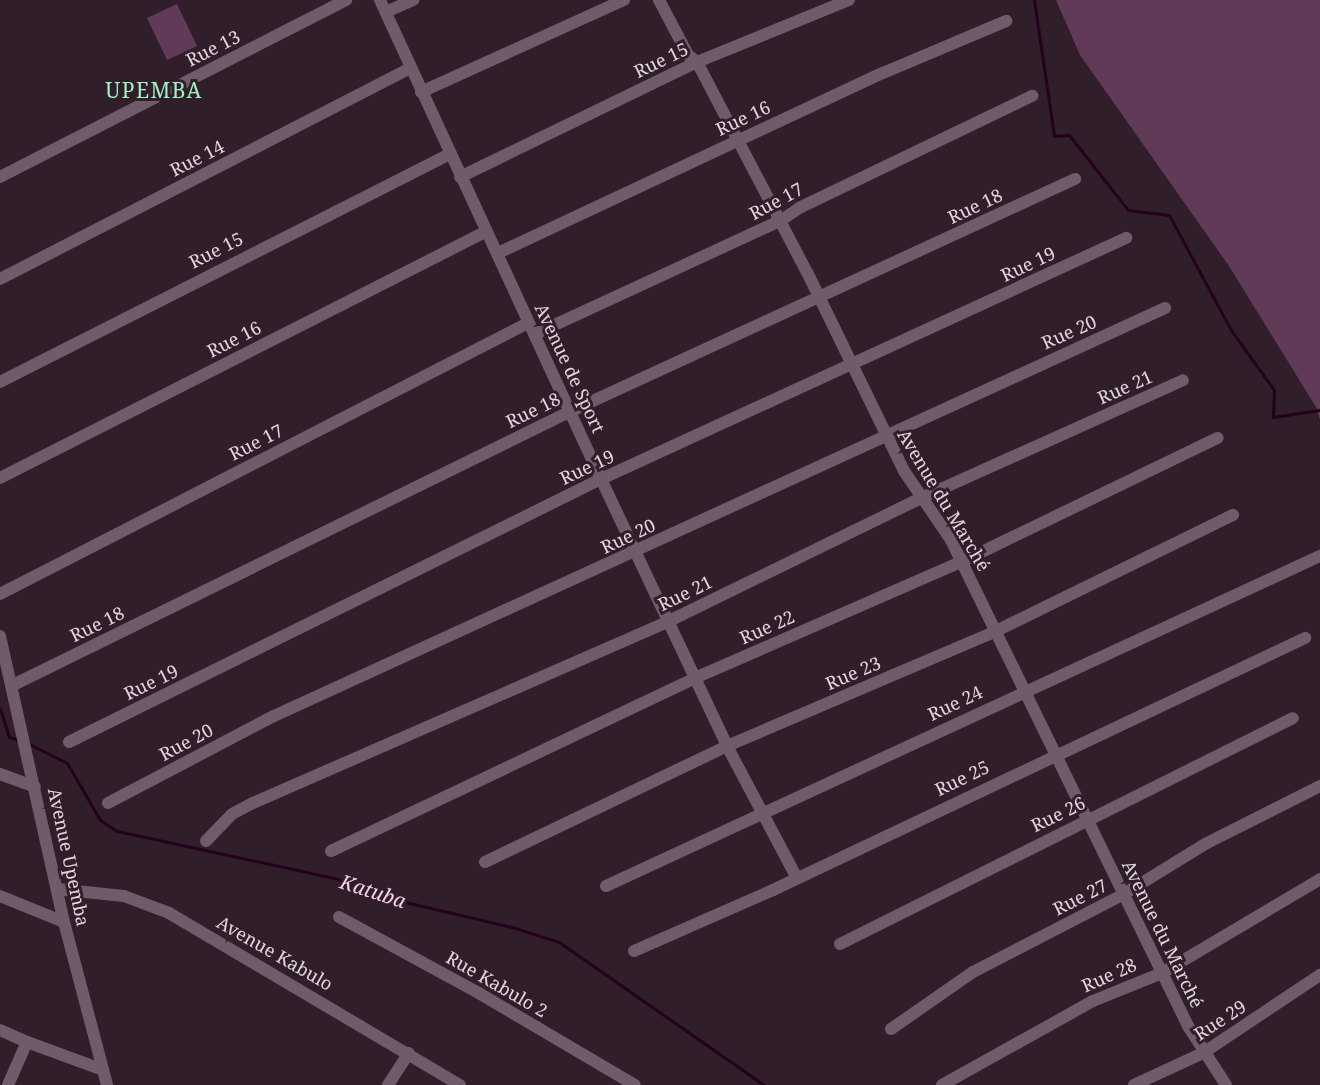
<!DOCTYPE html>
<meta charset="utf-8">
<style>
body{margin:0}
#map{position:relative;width:1320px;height:1085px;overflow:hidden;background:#301f2b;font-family:"Noto Serif",serif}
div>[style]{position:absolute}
.green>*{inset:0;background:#613a57}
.stream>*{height:3px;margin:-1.5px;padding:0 1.5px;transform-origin:1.5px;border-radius:1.5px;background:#24001d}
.minor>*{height:12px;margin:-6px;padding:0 6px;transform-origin:6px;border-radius:6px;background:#705b6a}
span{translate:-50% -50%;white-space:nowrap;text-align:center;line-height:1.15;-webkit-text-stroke:6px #301f2b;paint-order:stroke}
.street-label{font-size:18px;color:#e2d5de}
.water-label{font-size:20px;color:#f7d1ec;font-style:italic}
.quarter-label{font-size:21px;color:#a2efc1;letter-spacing:1.5px}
</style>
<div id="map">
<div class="green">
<div style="clip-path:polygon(1056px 0,1320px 0,1320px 420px,1316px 407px,1229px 266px,1080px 55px)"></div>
<div style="clip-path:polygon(177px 4px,197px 46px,167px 60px,147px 18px)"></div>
</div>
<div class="stream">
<div style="left:1034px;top:0;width:137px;rotate:81.6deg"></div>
<div style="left:1054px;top:136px;width:15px;rotate:-4deg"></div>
<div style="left:1069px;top:135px;width:95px;rotate:51.8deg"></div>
<div style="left:1128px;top:210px;width:41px;rotate:7deg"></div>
<div style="left:1169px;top:215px;width:131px;rotate:61.7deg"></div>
<div style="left:1231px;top:330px;width:74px;rotate:54.4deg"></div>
<div style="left:1274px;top:390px;width:27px;rotate:92deg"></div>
<div style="left:1273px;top:417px;width:48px;rotate:-8.5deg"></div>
<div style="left:0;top:708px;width:30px;rotate:73deg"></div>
<div style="left:9px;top:737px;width:9px;rotate:18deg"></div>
<div style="left:27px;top:743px;width:45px;rotate:26.6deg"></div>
<div style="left:67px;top:763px;width:66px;rotate:59.9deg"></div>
<div style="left:100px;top:820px;width:20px;rotate:33deg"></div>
<div style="left:117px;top:831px;width:222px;rotate:12.2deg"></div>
<div style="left:334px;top:878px;width:71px;rotate:18.9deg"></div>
<div style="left:401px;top:901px;width:114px;rotate:13.2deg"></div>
<div style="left:512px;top:927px;width:49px;rotate:17.7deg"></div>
<div style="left:559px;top:942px;width:250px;rotate:34.9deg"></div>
</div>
<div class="minor">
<div style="left:380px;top:0;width:528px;rotate:65.23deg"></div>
<div style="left:601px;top:479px;width:295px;rotate:64.7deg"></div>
<div style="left:727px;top:746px;width:149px;rotate:62.1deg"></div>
<div style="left:659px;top:0;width:62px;rotate:62.2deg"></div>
<div style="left:688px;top:55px;width:11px;rotate:38deg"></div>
<div style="left:697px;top:62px;width:237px;rotate:62.4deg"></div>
<div style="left:807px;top:272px;width:221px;rotate:64deg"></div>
<div style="left:904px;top:471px;width:83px;rotate:55.7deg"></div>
<div style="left:951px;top:540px;width:541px;rotate:64deg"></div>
<div style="left:1188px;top:1026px;width:70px;rotate:57.2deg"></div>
<div style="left:386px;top:12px;width:30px;rotate:-24deg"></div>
<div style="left:421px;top:92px;width:223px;rotate:-24.4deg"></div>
<div style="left:0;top:177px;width:389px;rotate:-27.1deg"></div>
<div style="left:460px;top:177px;width:263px;rotate:-25.9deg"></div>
<div style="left:697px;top:62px;width:164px;rotate:-22.2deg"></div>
<div style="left:498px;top:253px;width:425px;rotate:-25.1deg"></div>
<div style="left:883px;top:73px;width:134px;rotate:-22.9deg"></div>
<div style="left:0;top:279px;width:461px;rotate:-27.2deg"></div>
<div style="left:535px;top:334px;width:270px;rotate:-24.8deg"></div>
<div style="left:780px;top:221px;width:23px;rotate:-34deg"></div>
<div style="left:799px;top:208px;width:259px;rotate:-25.7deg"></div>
<div style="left:0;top:382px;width:504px;rotate:-26.87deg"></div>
<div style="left:0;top:478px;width:544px;rotate:-26.89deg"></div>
<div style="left:0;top:594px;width:593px;rotate:-27.17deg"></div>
<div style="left:0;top:636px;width:293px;rotate:77.4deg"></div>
<div style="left:64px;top:922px;width:169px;rotate:75.2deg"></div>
<div style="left:13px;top:685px;width:622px;rotate:-26.15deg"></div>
<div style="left:571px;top:411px;width:555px;rotate:-24.72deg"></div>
<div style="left:69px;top:742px;width:593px;rotate:-26.31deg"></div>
<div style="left:601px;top:479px;width:578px;rotate:-24.66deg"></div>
<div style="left:0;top:774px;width:37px;rotate:20deg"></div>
<div style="left:108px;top:803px;width:187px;rotate:-27.7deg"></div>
<div style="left:274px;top:716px;width:980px;rotate:-24.6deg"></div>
<div style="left:206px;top:841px;width:37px;rotate:-46deg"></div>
<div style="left:232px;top:814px;width:24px;rotate:-28deg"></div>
<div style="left:253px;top:803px;width:454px;rotate:-23.6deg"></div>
<div style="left:669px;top:621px;width:280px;rotate:-26deg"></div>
<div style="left:921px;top:498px;width:287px;rotate:-24.2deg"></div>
<div style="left:331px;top:851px;width:403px;rotate:-25.4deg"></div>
<div style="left:695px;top:678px;width:290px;rotate:-23.6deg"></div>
<div style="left:961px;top:562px;width:285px;rotate:-25.8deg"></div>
<div style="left:485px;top:862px;width:268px;rotate:-25.6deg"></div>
<div style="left:727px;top:746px;width:293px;rotate:-23.1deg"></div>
<div style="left:996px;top:631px;width:264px;rotate:-26.1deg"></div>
<div style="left:606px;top:886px;width:787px;rotate:-24.81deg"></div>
<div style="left:57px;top:889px;width:67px;rotate:6deg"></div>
<div style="left:124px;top:896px;width:48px;rotate:20.7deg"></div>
<div style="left:169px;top:913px;width:338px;rotate:30.6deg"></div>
<div style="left:0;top:896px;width:69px;rotate:22.1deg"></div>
<div style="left:339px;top:917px;width:157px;rotate:28.5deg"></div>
<div style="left:477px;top:992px;width:183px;rotate:30.5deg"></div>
<div style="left:840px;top:944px;width:506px;rotate:-26.51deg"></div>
<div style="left:634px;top:951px;width:152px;rotate:-23.7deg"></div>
<div style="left:773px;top:890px;width:589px;rotate:-25.35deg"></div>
<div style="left:891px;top:1029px;width:100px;rotate:-34.8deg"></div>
<div style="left:973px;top:972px;width:170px;rotate:-27.3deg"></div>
<div style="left:1124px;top:894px;width:97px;rotate:-31.6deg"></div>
<div style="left:1207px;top:843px;width:127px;rotate:-26.8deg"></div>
<div style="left:0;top:1030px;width:30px;rotate:24deg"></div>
<div style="left:8px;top:1085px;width:47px;rotate:-66.2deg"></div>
<div style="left:27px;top:1042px;width:81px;rotate:20.2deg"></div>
<div style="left:388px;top:1085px;width:38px;rotate:-57deg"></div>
<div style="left:942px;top:1085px;width:173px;rotate:-29.1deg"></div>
<div style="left:1093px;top:1001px;width:74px;rotate:-22.1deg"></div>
<div style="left:1162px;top:973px;width:184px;rotate:-30.7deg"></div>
<div style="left:1134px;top:1085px;width:76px;rotate:-24.9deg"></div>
<div style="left:1203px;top:1053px;width:141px;rotate:-33.7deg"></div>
</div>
<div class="street-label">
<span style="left:213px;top:48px;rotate:-27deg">Rue 13</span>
<span style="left:661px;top:60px;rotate:-26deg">Rue 15</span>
<span style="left:743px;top:118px;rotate:-25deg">Rue 16</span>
<span style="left:197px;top:158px;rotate:-27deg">Rue 14</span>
<span style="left:776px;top:201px;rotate:-28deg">Rue 17</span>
<span style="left:975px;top:206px;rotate:-25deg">Rue 18</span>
<span style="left:216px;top:250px;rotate:-27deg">Rue 15</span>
<span style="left:1028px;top:264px;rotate:-25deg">Rue 19</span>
<span style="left:1069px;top:332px;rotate:-24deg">Rue 20</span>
<span style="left:234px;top:339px;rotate:-27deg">Rue 16</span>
<span style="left:570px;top:368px;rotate:65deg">Avenue de Sport</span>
<span style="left:1125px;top:387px;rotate:-24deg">Rue 21</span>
<span style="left:533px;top:410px;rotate:-26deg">Rue 18</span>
<span style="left:256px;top:442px;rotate:-27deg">Rue 17</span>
<span style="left:587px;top:467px;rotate:-25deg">Rue 19</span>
<span style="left:944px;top:500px;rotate:59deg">Avenue du Marché</span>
<span style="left:628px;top:536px;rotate:-25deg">Rue 20</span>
<span style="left:685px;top:593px;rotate:-26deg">Rue 21</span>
<span style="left:97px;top:624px;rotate:-26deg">Rue 18</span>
<span style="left:767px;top:627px;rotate:-24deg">Rue 22</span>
<span style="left:853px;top:673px;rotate:-23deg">Rue 23</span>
<span style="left:151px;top:682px;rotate:-26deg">Rue 19</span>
<span style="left:955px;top:703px;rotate:-25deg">Rue 24</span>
<span style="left:186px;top:742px;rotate:-28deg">Rue 20</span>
<span style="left:962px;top:778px;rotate:-26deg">Rue 25</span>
<span style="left:1058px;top:814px;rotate:-26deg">Rue 26</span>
<span style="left:69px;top:857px;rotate:78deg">Avenue Upemba</span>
<span style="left:1080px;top:897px;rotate:-27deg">Rue 27</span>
<span style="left:1163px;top:934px;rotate:64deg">Avenue du Marché</span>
<span style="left:275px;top:953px;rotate:30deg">Avenue Kabulo</span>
<span style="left:1109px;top:975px;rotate:-24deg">Rue 28</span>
<span style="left:497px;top:984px;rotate:30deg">Rue Kabulo 2</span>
<span style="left:1220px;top:1020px;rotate:-33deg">Rue 29</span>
</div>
<div class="water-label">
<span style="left:373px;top:891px;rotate:18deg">Katuba</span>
</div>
<div class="quarter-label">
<span style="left:154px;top:90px">UPEMBA</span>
</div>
</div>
